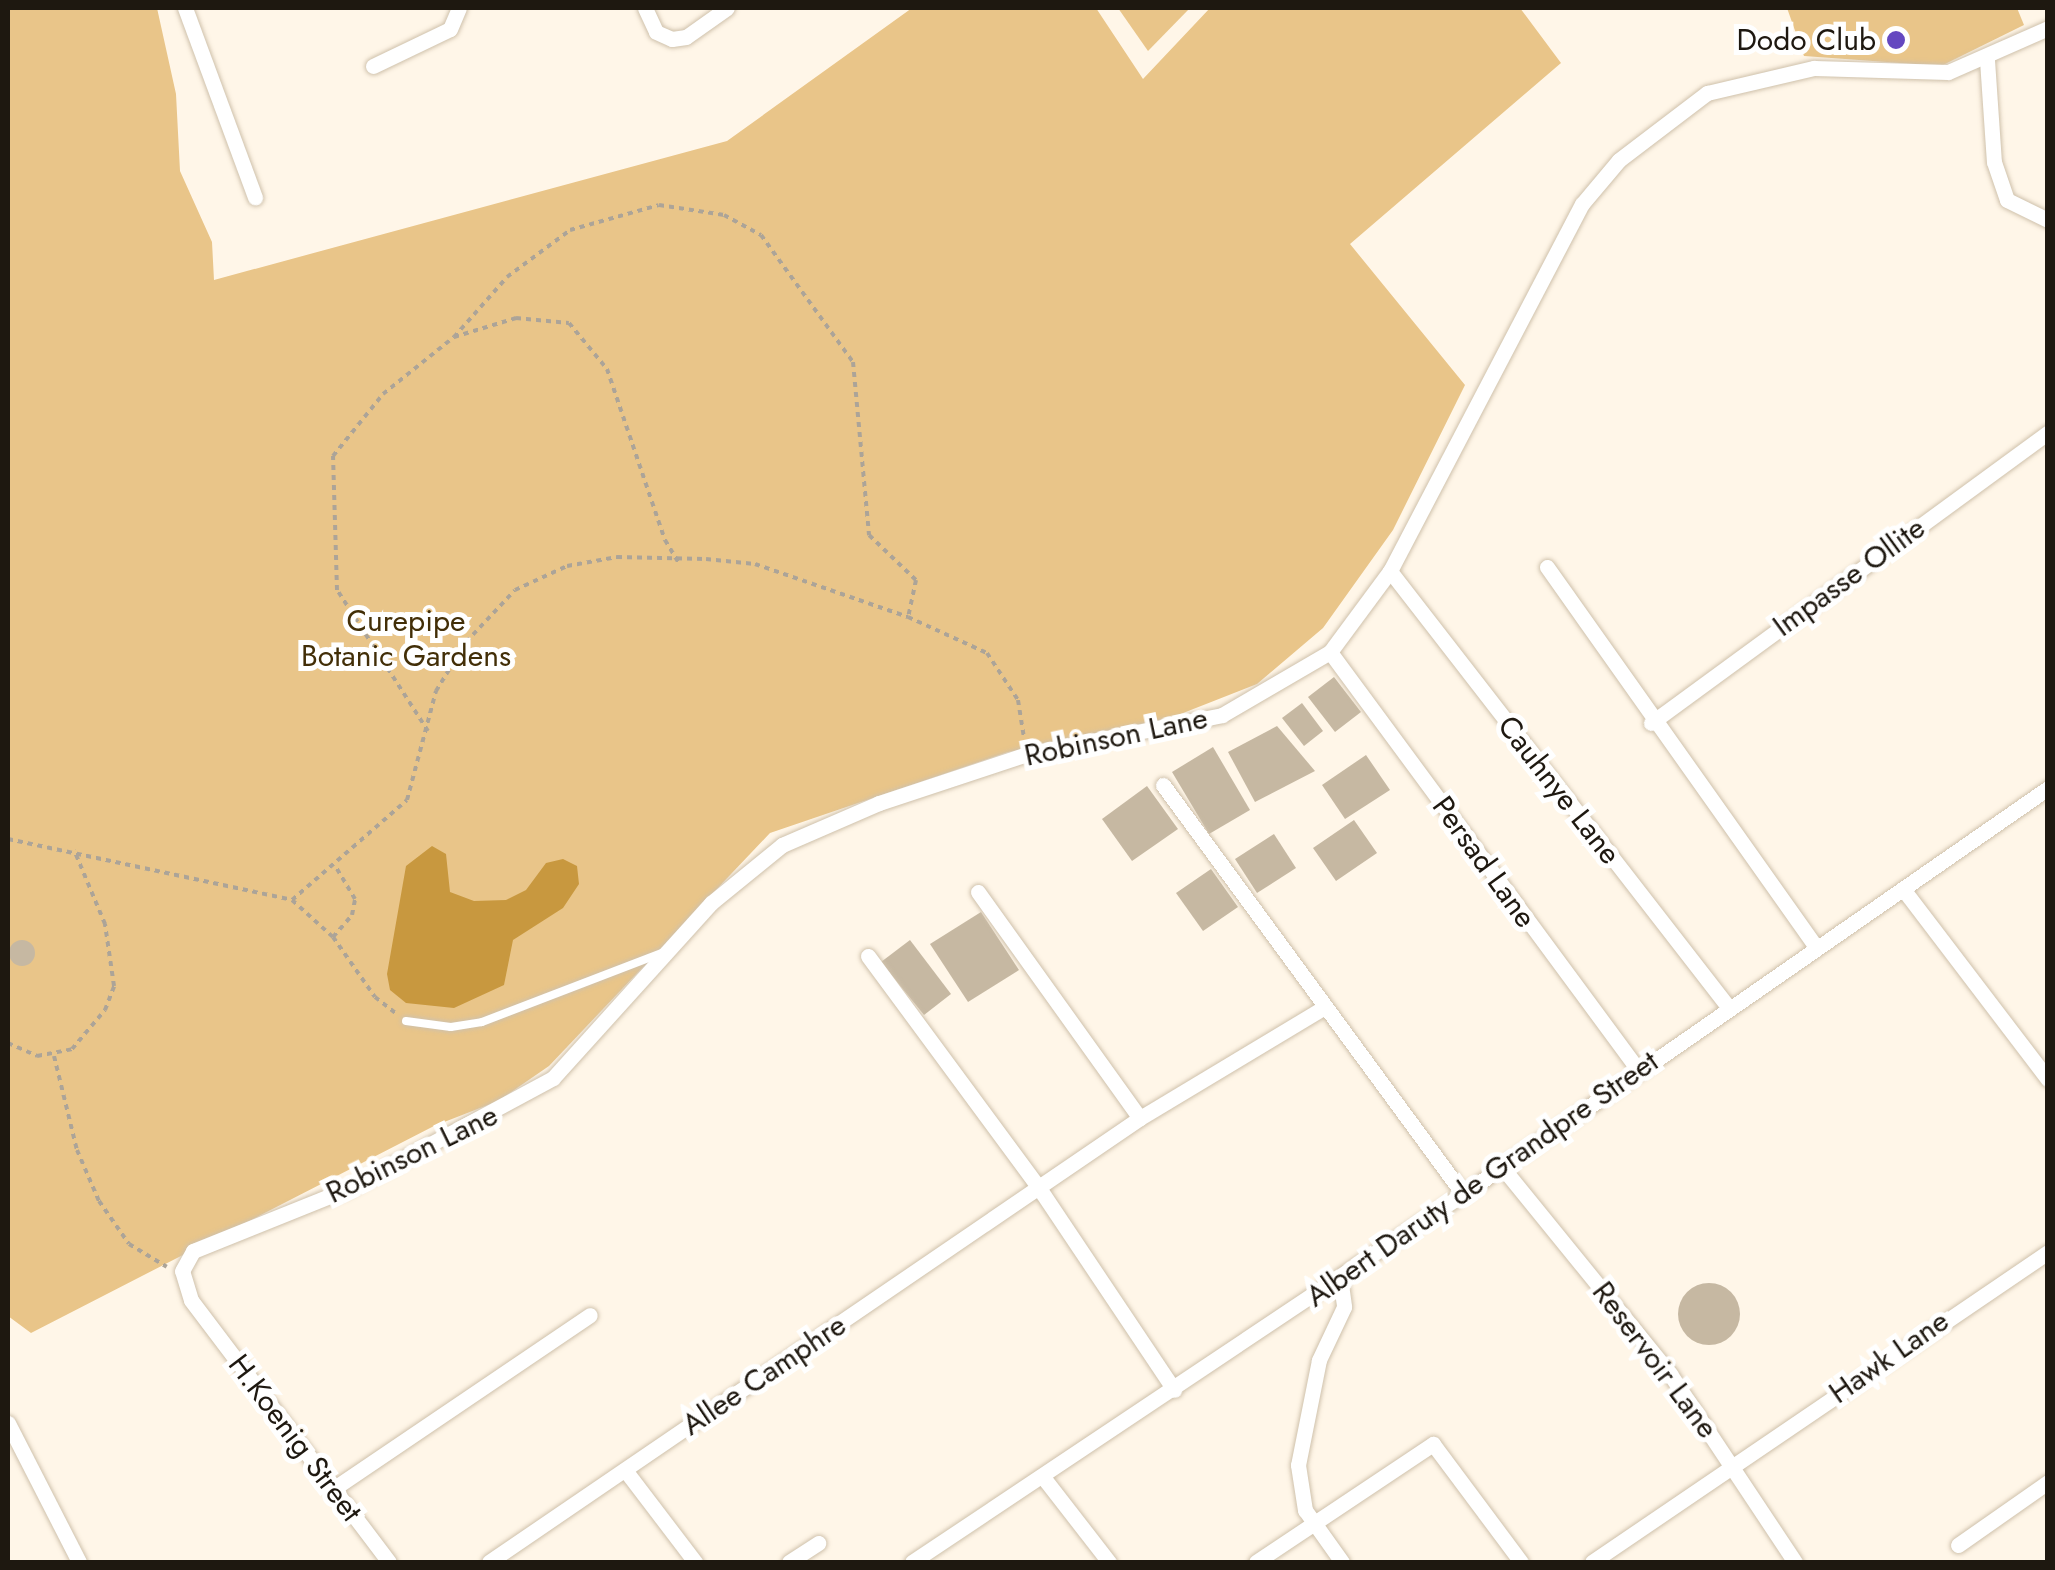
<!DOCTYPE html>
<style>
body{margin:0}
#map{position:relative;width:2055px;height:1570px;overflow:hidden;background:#fff6e8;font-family:Jost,sans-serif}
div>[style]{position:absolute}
.green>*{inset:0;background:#e9c589}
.water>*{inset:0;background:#c8983f}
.building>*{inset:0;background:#c6b8a2}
.round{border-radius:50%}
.path>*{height:4px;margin-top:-2px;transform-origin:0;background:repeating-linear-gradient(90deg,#aca498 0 5px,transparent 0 10px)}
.roads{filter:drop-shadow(0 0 2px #cfc1ab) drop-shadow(0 0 2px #cfc1ab)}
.lane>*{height:8px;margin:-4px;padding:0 4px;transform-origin:4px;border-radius:4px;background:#fff}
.street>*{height:15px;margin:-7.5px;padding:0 7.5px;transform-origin:7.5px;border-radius:7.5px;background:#fff}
.dots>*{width:28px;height:28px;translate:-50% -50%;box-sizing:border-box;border:5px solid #fff;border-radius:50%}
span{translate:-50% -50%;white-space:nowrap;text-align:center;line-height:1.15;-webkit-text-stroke:10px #fff;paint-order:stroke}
.poi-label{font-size:30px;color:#1e1810}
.right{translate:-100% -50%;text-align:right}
.street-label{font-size:30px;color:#1e1810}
.park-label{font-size:30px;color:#422e07}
.frame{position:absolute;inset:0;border:10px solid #1e1810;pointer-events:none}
</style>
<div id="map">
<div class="green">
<div style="clip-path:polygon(8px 8px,157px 8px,176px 94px,180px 171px,212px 242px,214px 280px,727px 141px,912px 8px,1096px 8px,1143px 79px,1210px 8px,1520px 8px,1561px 63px,1350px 244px,1465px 385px,1393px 530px,1323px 628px,1257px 684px,1173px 717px,1008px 752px,770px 833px,549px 1066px,498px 1101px,434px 1126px,31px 1333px,8px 1316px)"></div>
<div style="clip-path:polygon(1118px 8px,1190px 8px,1148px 51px)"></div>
<div style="clip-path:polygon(1787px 8px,2017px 8px,2024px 25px,1941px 66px,1804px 56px)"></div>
</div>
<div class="water">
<div style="clip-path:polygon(432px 846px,446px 854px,450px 892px,474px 901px,506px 900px,526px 890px,546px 863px,563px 859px,577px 866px,579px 884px,563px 908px,513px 940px,504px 985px,454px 1008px,406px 1003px,390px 990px,387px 974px,406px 866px)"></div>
</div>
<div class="building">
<div style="clip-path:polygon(1334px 677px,1361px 712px,1335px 732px,1308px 697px)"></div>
<div style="clip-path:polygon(1302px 703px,1323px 731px,1304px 746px,1282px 718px)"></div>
<div style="clip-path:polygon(1277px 726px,1315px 771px,1255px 802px,1228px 752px)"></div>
<div style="clip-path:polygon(1213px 747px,1250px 810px,1209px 834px,1172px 772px)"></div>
<div style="clip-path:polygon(1366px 755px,1390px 790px,1345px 819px,1322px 785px)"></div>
<div style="clip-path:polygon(1147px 786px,1178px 829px,1132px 861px,1102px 819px)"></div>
<div style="clip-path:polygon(1354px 820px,1377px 853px,1336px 881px,1313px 848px)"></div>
<div style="clip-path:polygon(1274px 834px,1296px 868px,1257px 893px,1235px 859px)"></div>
<div style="clip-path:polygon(1211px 869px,1238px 907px,1203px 931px,1176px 893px)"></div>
<div style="clip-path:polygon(981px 912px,1019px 970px,968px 1002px,930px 944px)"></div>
<div class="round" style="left:9px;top:940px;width:26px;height:26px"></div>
<div style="clip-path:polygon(910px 940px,951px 994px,924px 1015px,881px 962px)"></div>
<div class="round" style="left:1678px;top:1283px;width:62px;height:62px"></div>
</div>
<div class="path">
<div style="left:454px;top:337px;width:80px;rotate:-48.5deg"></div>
<div style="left:507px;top:277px;width:79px;rotate:-36.7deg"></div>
<div style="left:570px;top:230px;width:92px;rotate:-15.7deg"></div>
<div style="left:659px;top:205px;width:66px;rotate:8.7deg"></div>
<div style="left:724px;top:215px;width:42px;rotate:28.4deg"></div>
<div style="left:761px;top:235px;width:157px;rotate:54.1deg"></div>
<div style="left:853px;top:362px;width:174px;rotate:84.7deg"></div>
<div style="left:869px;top:535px;width:65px;rotate:43.8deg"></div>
<div style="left:916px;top:580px;width:38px;rotate:102deg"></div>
<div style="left:908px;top:617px;width:87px;rotate:24.5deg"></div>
<div style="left:987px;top:653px;width:56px;rotate:56.6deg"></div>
<div style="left:1018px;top:700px;width:39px;rotate:81deg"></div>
<div style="left:428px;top:731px;width:168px;rotate:-122.8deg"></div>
<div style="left:337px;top:590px;width:134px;rotate:-91.7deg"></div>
<div style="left:333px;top:456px;width:80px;rotate:-51.1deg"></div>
<div style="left:383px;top:394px;width:91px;rotate:-38.8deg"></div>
<div style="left:454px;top:337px;width:65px;rotate:-17deg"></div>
<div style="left:516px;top:318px;width:53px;rotate:5.4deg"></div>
<div style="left:569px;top:323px;width:60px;rotate:50.4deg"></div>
<div style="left:607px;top:369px;width:181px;rotate:71.3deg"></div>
<div style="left:665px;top:540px;width:27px;rotate:59deg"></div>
<div style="left:8px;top:839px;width:290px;rotate:12.1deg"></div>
<div style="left:292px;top:900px;width:55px;rotate:42.1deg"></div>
<div style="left:333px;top:937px;width:73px;rotate:55deg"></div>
<div style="left:375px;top:997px;width:29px;rotate:38deg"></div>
<div style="left:292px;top:900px;width:152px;rotate:-41deg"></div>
<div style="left:407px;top:800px;width:113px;rotate:-75.1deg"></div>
<div style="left:436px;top:691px;width:57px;rotate:-58.5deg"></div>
<div style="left:466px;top:642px;width:71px;rotate:-46.7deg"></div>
<div style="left:515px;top:590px;width:57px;rotate:-24.8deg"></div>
<div style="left:567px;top:566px;width:51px;rotate:-10.2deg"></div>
<div style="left:617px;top:557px;width:89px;rotate:1.3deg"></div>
<div style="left:706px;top:559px;width:49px;rotate:5.8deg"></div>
<div style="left:755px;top:564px;width:162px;rotate:19.1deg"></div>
<div style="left:333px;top:937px;width:29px;rotate:-49deg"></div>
<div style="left:352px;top:915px;width:16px;rotate:-79deg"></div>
<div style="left:355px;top:899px;width:39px;rotate:-121deg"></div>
<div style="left:8px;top:1043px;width:32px;rotate:24deg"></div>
<div style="left:37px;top:1056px;width:36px;rotate:-11deg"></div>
<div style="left:72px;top:1049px;width:51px;rotate:-49.8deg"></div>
<div style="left:105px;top:1010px;width:26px;rotate:-69deg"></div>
<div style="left:114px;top:986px;width:63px;rotate:-98.3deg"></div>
<div style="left:105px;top:924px;width:80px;rotate:-112.7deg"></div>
<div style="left:54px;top:1056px;width:97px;rotate:76.3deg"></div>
<div style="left:77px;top:1150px;width:56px;rotate:66.7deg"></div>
<div style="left:99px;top:1201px;width:52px;rotate:55.1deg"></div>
<div style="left:129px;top:1244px;width:44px;rotate:31.2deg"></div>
</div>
<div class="roads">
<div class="lane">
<div style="left:406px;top:1021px;width:45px;rotate:7.6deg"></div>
<div style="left:451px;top:1027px;width:31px;rotate:-9deg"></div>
<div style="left:482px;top:1022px;width:198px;rotate:-21deg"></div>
</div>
<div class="street">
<div style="left:185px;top:8px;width:202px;rotate:69.7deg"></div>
<div style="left:645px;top:8px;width:26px;rotate:65deg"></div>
<div style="left:656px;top:32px;width:17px;rotate:24deg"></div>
<div style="left:672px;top:39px;width:14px;rotate:-8deg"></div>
<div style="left:686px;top:37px;width:50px;rotate:-35.3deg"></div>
<div style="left:1987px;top:60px;width:102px;rotate:86.1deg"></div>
<div style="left:1994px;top:162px;width:40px;rotate:71.1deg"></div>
<div style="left:2007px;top:200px;width:46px;rotate:26deg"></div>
<div style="left:373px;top:66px;width:85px;rotate:-25.7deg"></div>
<div style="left:450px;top:29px;width:23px;rotate:-67deg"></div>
<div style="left:1547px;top:567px;width:466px;rotate:54.7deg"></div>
<div style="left:1390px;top:571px;width:553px;rotate:52.2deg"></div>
<div style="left:1330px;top:652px;width:521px;rotate:53.59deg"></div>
<div style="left:1651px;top:723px;width:492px;rotate:-36.2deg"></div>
<div style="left:1163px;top:785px;width:507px;rotate:53.74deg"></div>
<div style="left:1903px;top:889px;width:239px;rotate:52.7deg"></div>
<div style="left:978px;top:892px;width:278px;rotate:54.4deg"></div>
<div style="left:868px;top:956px;width:288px;rotate:53.6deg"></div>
<div style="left:1039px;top:1188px;width:243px;rotate:56.2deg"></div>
<div style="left:1502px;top:1167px;width:267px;rotate:50.9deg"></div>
<div style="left:1670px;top:1374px;width:226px;rotate:56.4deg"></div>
<div style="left:1340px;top:1277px;width:30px;rotate:82deg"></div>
<div style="left:1344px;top:1307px;width:59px;rotate:115.3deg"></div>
<div style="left:1319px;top:1360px;width:107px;rotate:101.3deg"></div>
<div style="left:1298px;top:1465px;width:46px;rotate:81.2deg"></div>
<div style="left:1305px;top:1510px;width:64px;rotate:54.6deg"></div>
<div style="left:8px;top:1423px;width:156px;rotate:62.9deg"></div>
<div style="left:625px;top:1470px;width:116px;rotate:52.7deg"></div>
<div style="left:1043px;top:1477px;width:108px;rotate:52.2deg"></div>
<div style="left:333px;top:1489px;width:310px;rotate:-34.1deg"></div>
<div style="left:1958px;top:1545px;width:110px;rotate:-35deg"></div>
<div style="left:389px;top:1562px;width:328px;rotate:-127.1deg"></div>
<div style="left:191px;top:1300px;width:30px;rotate:-107deg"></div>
<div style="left:182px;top:1271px;width:23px;rotate:-61deg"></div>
<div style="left:193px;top:1251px;width:164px;rotate:-21.9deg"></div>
<div style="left:345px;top:1190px;width:236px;rotate:-28.3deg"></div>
<div style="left:553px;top:1078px;width:236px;rotate:-47.9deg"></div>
<div style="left:711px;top:903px;width:92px;rotate:-39.2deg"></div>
<div style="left:782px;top:845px;width:106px;rotate:-23.4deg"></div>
<div style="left:879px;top:803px;width:156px;rotate:-18.3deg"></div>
<div style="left:1027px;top:754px;width:199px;rotate:-11.3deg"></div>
<div style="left:1222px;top:715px;width:125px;rotate:-30.3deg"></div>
<div style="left:1330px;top:652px;width:101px;rotate:-53.5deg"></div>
<div style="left:1390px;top:571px;width:414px;rotate:-62.4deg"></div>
<div style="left:1582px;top:204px;width:57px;rotate:-49.9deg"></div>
<div style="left:1619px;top:160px;width:111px;rotate:-37.3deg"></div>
<div style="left:1707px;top:93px;width:110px;rotate:-13.2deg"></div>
<div style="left:1814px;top:68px;width:134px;rotate:1.7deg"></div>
<div style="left:1948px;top:72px;width:109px;rotate:-23.7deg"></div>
<div style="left:489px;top:1562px;width:788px;rotate:-34.3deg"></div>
<div style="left:1140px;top:1118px;width:216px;rotate:-31deg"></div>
<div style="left:789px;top:1562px;width:35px;rotate:-33deg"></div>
<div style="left:912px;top:1562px;width:663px;rotate:-33.74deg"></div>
<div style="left:1463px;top:1194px;width:712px;rotate:-34.76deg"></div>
<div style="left:1256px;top:1562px;width:213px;rotate:-33.7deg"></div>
<div style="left:1433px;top:1444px;width:147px;rotate:53.3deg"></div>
<div style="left:1592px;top:1562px;width:551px;rotate:-34.21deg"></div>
</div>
</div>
<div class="dots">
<div style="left:1896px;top:40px;background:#6548c0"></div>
</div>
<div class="poi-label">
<span class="right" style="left:1876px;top:40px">Dodo Club</span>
</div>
<div class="street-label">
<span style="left:1849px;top:577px;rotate:-36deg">Impasse Ollite</span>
<span style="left:1116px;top:737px;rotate:-12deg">Robinson Lane</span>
<span style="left:1559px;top:790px;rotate:52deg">Cauhnye Lane</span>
<span style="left:1484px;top:862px;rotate:54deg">Persad Lane</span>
<span style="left:412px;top:1154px;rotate:-26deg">Robinson Lane</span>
<span style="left:1482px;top:1179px;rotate:-35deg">Albert Daruty de Grandpre Street</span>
<span style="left:1889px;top:1357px;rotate:-35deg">Hawk Lane</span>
<span style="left:1655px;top:1360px;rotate:53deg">Reservoir Lane</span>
<span style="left:764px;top:1375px;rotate:-34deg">Allee Camphre</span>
<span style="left:295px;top:1438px;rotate:53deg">H.Koenig Street</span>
</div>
<div class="park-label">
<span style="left:406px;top:638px">Curepipe<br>Botanic Gardens</span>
</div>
<div class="frame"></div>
</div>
